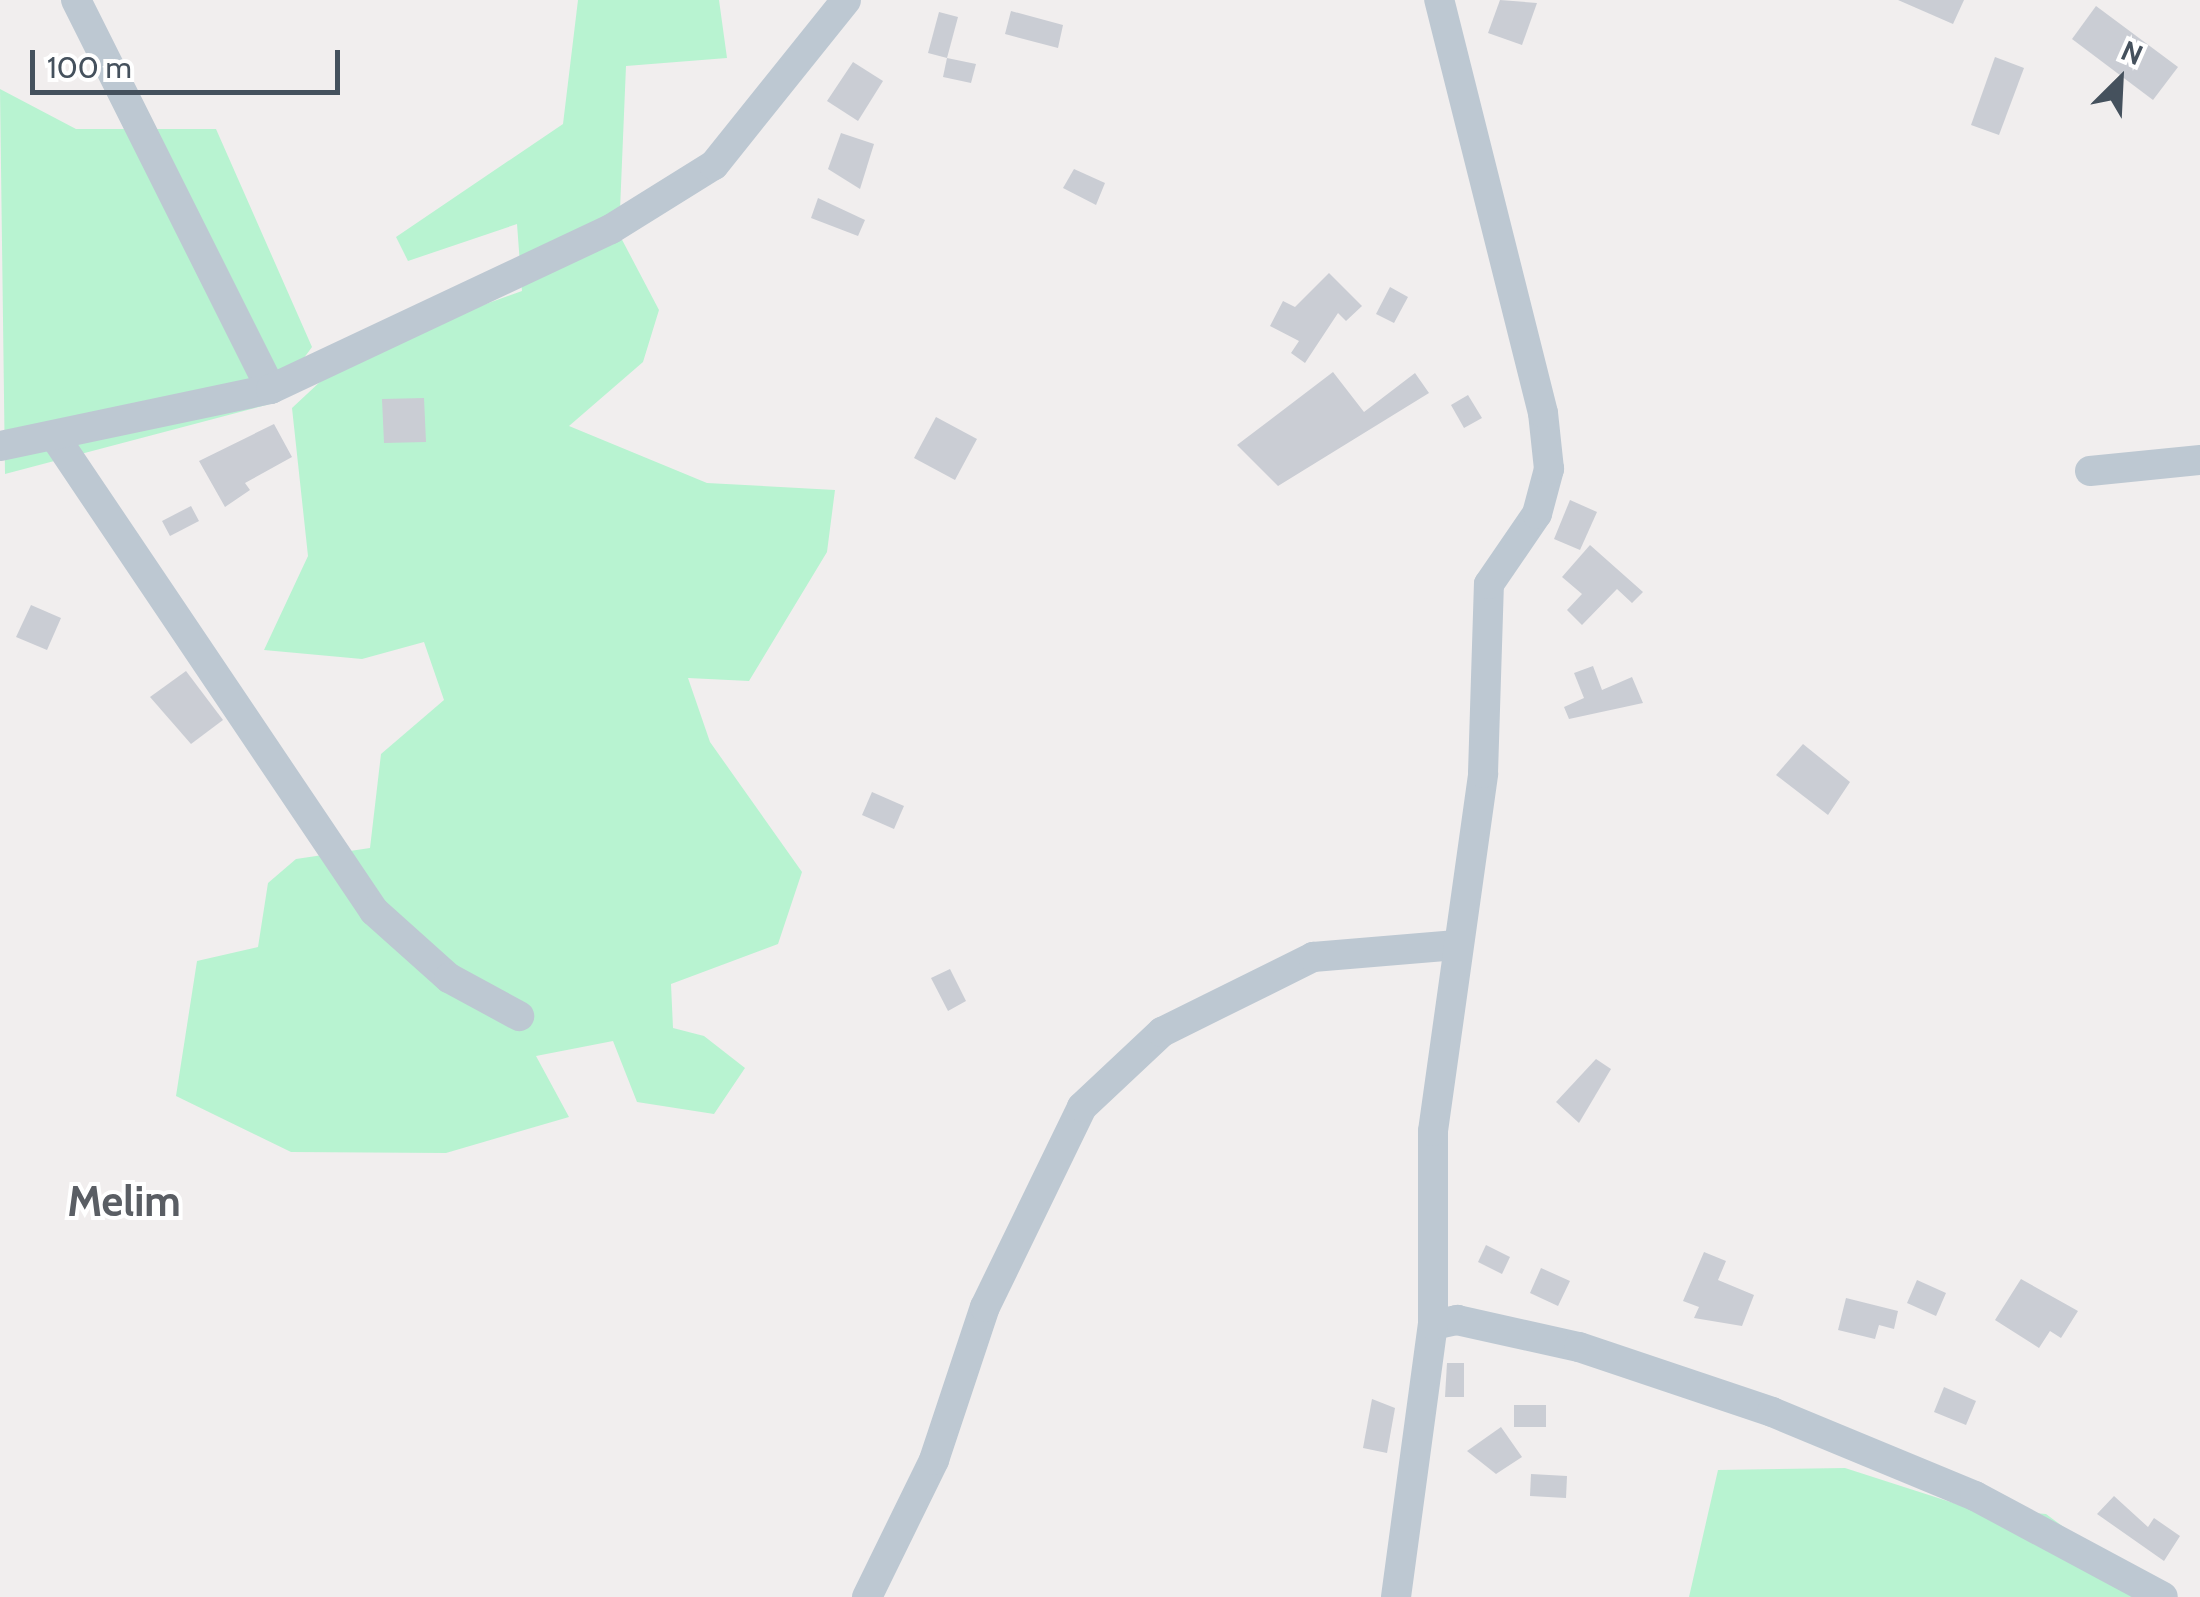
<!DOCTYPE html>
<style>
body{margin:0}
#map{position:relative;width:2200px;height:1597px;overflow:hidden;background:#f1eeee;font-family:Cabin,sans-serif}
div>[style]{position:absolute}
.green>*{inset:0;background:#b8f3d1}
.building>*{inset:0;background:#cacdd4}
.minor>*{height:30px;margin:-15px;padding:0 15px;transform-origin:15px;border-radius:15px;background:#bdc8d2}
span{translate:-50% -50%;white-space:nowrap;text-align:center;line-height:1.15;-webkit-text-stroke:8px #fff;paint-order:stroke}
.quarter-label{font-size:42px;color:#5a5e64;font-weight:700}
.north{position:absolute;left:2070px;top:30px;width:100px;height:100px;-webkit-text-stroke:8px #fff;paint-order:stroke;rotate:24deg;font-size:28px;font-weight:700;line-height:40px;text-align:center;color:#45515d}
.north::after{content:'';display:block;margin:auto;width:35px;height:45px;background:#45515d;clip-path:polygon(50% 0,100% 100%,50% 72%,0 100%)}
.scale{position:absolute;left:30px;top:50px;width:310px;height:45px;box-sizing:border-box;border:5px solid #45515d;border-top:0;padding-left:12px;font-size:30px;line-height:35px;white-space:nowrap;color:#45515d;-webkit-text-stroke:8px #fff;paint-order:stroke}
</style>
<div id="map">
<div class="green">
<div style="clip-path:polygon(578px 0,719px 0,727px 58px,626px 66px,619px 234px,659px 310px,643px 362px,569px 426px,707px 483px,835px 490px,827px 552px,749px 681px,688px 678px,710px 742px,802px 872px,778px 944px,671px 984px,673px 1028px,704px 1036px,745px 1068px,714px 1114px,637px 1102px,613px 1041px,536px 1056px,569px 1117px,446px 1153px,291px 1152px,176px 1096px,197px 961px,258px 947px,268px 883px,296px 859px,370px 848px,381px 754px,444px 700px,424px 642px,362px 659px,264px 650px,308px 556px,292px 408px,352px 352px,522px 291px,517px 224px,408px 261px,396px 237px,563px 124px)"></div>
<div style="clip-path:polygon(0 89px,76px 129px,216px 129px,312px 347px,270px 404px,5px 474px)"></div>
<div style="clip-path:polygon(1845px 1468px,1963px 1506px,2046px 1514px,2158px 1597px,1689px 1597px,1718px 1470px)"></div>
</div>
<div class="building">
<div style="clip-path:polygon(1500px 0,1537px 3px,1522px 45px,1488px 33px)"></div>
<div style="clip-path:polygon(1898px 0,1964px 0,1953px 24px)"></div>
<div style="clip-path:polygon(2096px 6px,2178px 67px,2153px 100px,2072px 39px)"></div>
<div style="clip-path:polygon(1011px 11px,1063px 25px,1058px 48px,1005px 34px)"></div>
<div style="clip-path:polygon(939px 12px,958px 17px,947px 58px,928px 53px)"></div>
<div style="clip-path:polygon(1995px 57px,2024px 68px,1999px 135px,1971px 125px)"></div>
<div style="clip-path:polygon(947px 58px,976px 64px,971px 83px,943px 77px)"></div>
<div style="clip-path:polygon(853px 62px,883px 81px,858px 121px,827px 101px)"></div>
<div style="clip-path:polygon(841px 133px,874px 144px,860px 189px,828px 169px)"></div>
<div style="clip-path:polygon(1074px 169px,1105px 183px,1096px 205px,1063px 188px)"></div>
<div style="clip-path:polygon(818px 198px,865px 220px,858px 236px,811px 218px)"></div>
<div style="clip-path:polygon(1329px 273px,1362px 306px,1346px 321px,1338px 313px,1305px 363px,1291px 353px,1299px 341px,1270px 326px,1283px 301px,1295px 307px)"></div>
<div style="clip-path:polygon(1390px 287px,1408px 297px,1394px 323px,1376px 314px)"></div>
<div style="clip-path:polygon(1333px 372px,1364px 412px,1415px 373px,1429px 393px,1278px 486px,1237px 445px)"></div>
<div style="clip-path:polygon(1468px 395px,1482px 418px,1464px 428px,1451px 405px)"></div>
<div style="clip-path:polygon(424px 398px,426px 442px,384px 443px,382px 399px)"></div>
<div style="clip-path:polygon(936px 417px,977px 439px,955px 480px,914px 458px)"></div>
<div style="clip-path:polygon(274px 424px,292px 457px,245px 483px,250px 490px,225px 507px,199px 461px)"></div>
<div style="clip-path:polygon(1570px 500px,1597px 512px,1580px 550px,1554px 539px)"></div>
<div style="clip-path:polygon(191px 506px,199px 521px,170px 536px,162px 521px)"></div>
<div style="clip-path:polygon(1590px 545px,1643px 592px,1632px 603px,1617px 589px,1582px 625px,1567px 610px,1582px 594px,1562px 577px)"></div>
<div style="clip-path:polygon(31px 605px,61px 618px,47px 650px,16px 637px)"></div>
<div style="clip-path:polygon(1593px 666px,1602px 690px,1632px 677px,1643px 703px,1569px 719px,1564px 707px,1584px 698px,1574px 673px)"></div>
<div style="clip-path:polygon(186px 671px,223px 720px,191px 744px,150px 697px)"></div>
<div style="clip-path:polygon(1803px 744px,1850px 782px,1828px 815px,1776px 775px)"></div>
<div style="clip-path:polygon(872px 792px,904px 806px,894px 829px,862px 815px)"></div>
<div style="clip-path:polygon(950px 969px,966px 1001px,948px 1011px,931px 978px)"></div>
<div style="clip-path:polygon(1596px 1059px,1611px 1069px,1579px 1123px,1556px 1102px)"></div>
<div style="clip-path:polygon(1486px 1245px,1510px 1257px,1502px 1274px,1478px 1262px)"></div>
<div style="clip-path:polygon(1704px 1252px,1726px 1261px,1718px 1280px,1754px 1295px,1742px 1326px,1694px 1318px,1699px 1307px,1683px 1301px)"></div>
<div style="clip-path:polygon(1541px 1268px,1570px 1281px,1558px 1306px,1530px 1293px)"></div>
<div style="clip-path:polygon(2021px 1279px,2078px 1311px,2061px 1338px,2050px 1331px,2039px 1348px,1995px 1320px)"></div>
<div style="clip-path:polygon(1917px 1280px,1946px 1293px,1936px 1316px,1907px 1303px)"></div>
<div style="clip-path:polygon(1846px 1298px,1898px 1311px,1894px 1329px,1879px 1325px,1875px 1339px,1838px 1330px)"></div>
<div style="clip-path:polygon(1447px 1363px,1464px 1363px,1464px 1397px,1445px 1397px)"></div>
<div style="clip-path:polygon(1944px 1387px,1976px 1401px,1966px 1425px,1934px 1412px)"></div>
<div style="clip-path:polygon(1372px 1399px,1395px 1408px,1387px 1453px,1363px 1448px)"></div>
<div style="clip-path:polygon(1514px 1405px,1546px 1405px,1546px 1427px,1514px 1427px)"></div>
<div style="clip-path:polygon(1501px 1427px,1522px 1457px,1496px 1474px,1467px 1451px)"></div>
<div style="clip-path:polygon(1531px 1474px,1567px 1476px,1566px 1498px,1530px 1496px)"></div>
<div style="clip-path:polygon(2114px 1496px,2148px 1527px,2154px 1518px,2180px 1536px,2164px 1561px,2097px 1514px)"></div>
</div>
<div class="minor">
<div style="left:76px;top:0;width:435px;rotate:63.4deg"></div>
<div style="left:57px;top:440px;width:568px;rotate:56.06deg"></div>
<div style="left:374px;top:911px;width:101px;rotate:41.8deg"></div>
<div style="left:449px;top:978px;width:80px;rotate:28.5deg"></div>
<div style="left:0;top:446px;width:277px;rotate:-11.9deg"></div>
<div style="left:271px;top:389px;width:376px;rotate:-25.2deg"></div>
<div style="left:611px;top:229px;width:121px;rotate:-31.9deg"></div>
<div style="left:714px;top:165px;width:211px;rotate:-51.3deg"></div>
<div style="left:2090px;top:471px;width:111px;rotate:-5.7deg"></div>
<div style="left:1433px;top:1325px;width:25px;rotate:-12deg"></div>
<div style="left:1457px;top:1320px;width:125px;rotate:12.5deg"></div>
<div style="left:1579px;top:1347px;width:204px;rotate:18.6deg"></div>
<div style="left:1772px;top:1412px;width:220px;rotate:22.5deg"></div>
<div style="left:1975px;top:1496px;width:213px;rotate:28.2deg"></div>
<div style="left:867px;top:1597px;width:153px;rotate:-63.9deg"></div>
<div style="left:934px;top:1460px;width:161px;rotate:-71.6deg"></div>
<div style="left:985px;top:1307px;width:222px;rotate:-64.1deg"></div>
<div style="left:1082px;top:1107px;width:110px;rotate:-43.2deg"></div>
<div style="left:1162px;top:1032px;width:169px;rotate:-26.4deg"></div>
<div style="left:1313px;top:957px;width:144px;rotate:-4.8deg"></div>
<div style="left:1396px;top:1597px;width:275px;rotate:-82.3deg"></div>
<div style="left:1433px;top:1325px;width:194px;rotate:-90deg"></div>
<div style="left:1433px;top:1131px;width:361px;rotate:-82deg"></div>
<div style="left:1483px;top:773px;width:189px;rotate:-88.2deg"></div>
<div style="left:1489px;top:584px;width:85px;rotate:-55.6deg"></div>
<div style="left:1537px;top:514px;width:47px;rotate:-75.1deg"></div>
<div style="left:1549px;top:469px;width:56px;rotate:-96.1deg"></div>
<div style="left:1543px;top:413px;width:426px;rotate:-104.1deg"></div>
</div>
<div class="quarter-label">
<span style="left:124px;top:1201px">Melim</span>
</div>
<div class="north">N</div>
<div class="scale">100 m</div>
</div>
